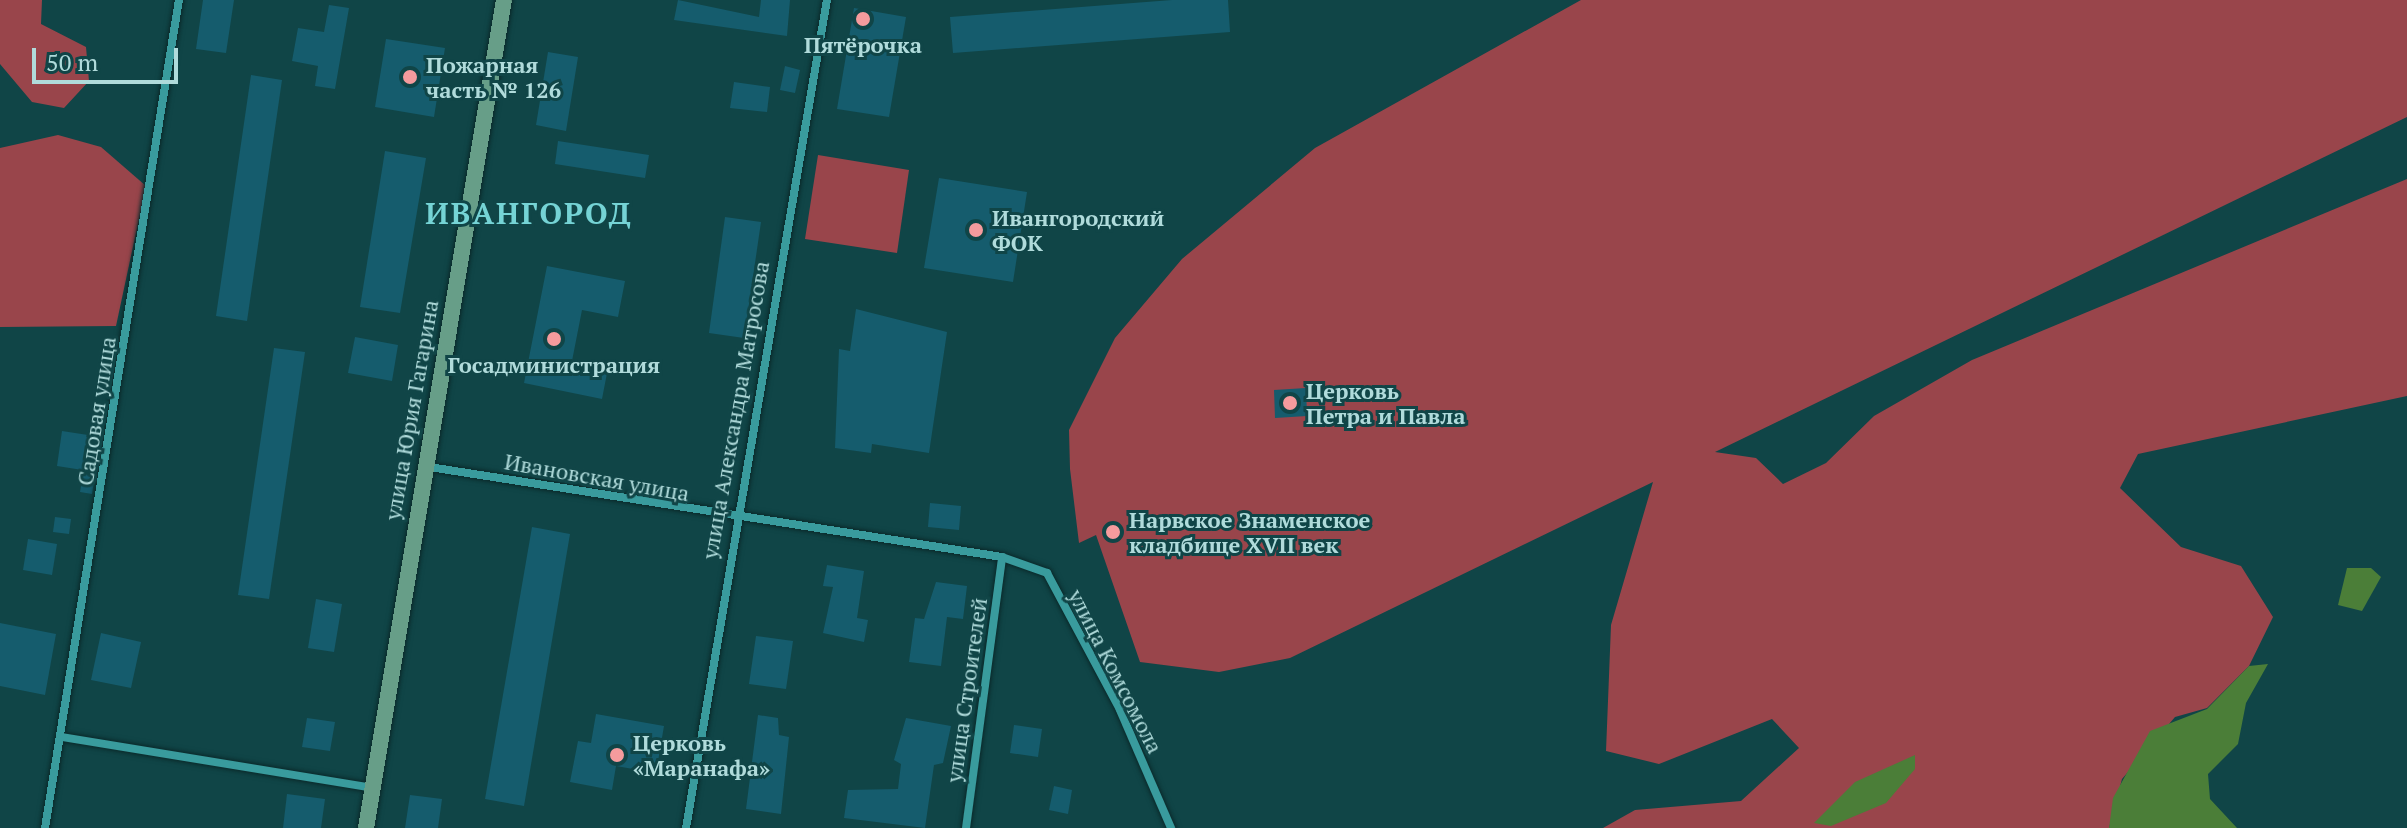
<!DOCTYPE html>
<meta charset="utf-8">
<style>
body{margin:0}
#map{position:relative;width:2407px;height:828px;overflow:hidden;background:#104547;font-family:"PT Serif",serif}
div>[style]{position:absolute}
.green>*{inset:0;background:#99454b}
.water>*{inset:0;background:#4b7e38}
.building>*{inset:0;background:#155c6d}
.roads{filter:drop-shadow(0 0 2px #0a292a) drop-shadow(0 0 2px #0a292a)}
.street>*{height:8px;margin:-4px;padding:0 4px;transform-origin:4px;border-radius:4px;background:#399b9d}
.secondary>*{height:16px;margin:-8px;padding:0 8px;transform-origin:8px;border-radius:8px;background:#679e88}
.dots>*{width:22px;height:22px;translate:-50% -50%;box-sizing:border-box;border:4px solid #104547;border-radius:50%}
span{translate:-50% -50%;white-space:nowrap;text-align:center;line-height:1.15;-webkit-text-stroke:6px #104547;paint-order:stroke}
.poi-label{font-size:22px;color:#b0dbdb;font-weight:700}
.left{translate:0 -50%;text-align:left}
.street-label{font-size:22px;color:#b0dbdb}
.district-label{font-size:30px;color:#75d3d5;font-weight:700;letter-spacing:2px}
.scale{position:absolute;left:32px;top:48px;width:146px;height:36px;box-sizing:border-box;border:4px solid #b0dbdb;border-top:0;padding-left:10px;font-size:24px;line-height:28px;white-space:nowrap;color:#b0dbdb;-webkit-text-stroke:6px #104547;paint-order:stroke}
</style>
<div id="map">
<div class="green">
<div style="clip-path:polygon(0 0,42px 0,41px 24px,86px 47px,89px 81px,64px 108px,32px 102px,0 64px)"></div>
<div style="clip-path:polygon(1581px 0,2407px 0,2407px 117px,1715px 452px,1756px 458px,1783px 484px,1826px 463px,1874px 416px,1972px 360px,2407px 179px,2407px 396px,2138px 454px,2120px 488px,2181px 547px,2241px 566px,2273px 617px,2249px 666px,2207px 708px,2175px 717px,2122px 779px,2109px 828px,1603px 828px,1635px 810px,1741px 801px,1799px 748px,1772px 719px,1659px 764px,1606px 751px,1611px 625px,1653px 482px,1290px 658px,1219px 672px,1140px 662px,1096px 535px,1079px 543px,1070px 469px,1069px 430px,1115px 338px,1182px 259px,1315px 148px)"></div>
<div style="clip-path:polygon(58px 135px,101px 147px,146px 186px,116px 326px,0 327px,0 148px)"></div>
<div style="clip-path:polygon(818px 155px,909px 170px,897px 253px,805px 239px)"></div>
</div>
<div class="water">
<div style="clip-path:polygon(2347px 568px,2371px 568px,2381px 577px,2362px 611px,2338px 605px)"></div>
<div style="clip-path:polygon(2268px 664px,2246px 703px,2238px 744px,2208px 774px,2210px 799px,2237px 828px,2109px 828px,2113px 798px,2150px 731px,2207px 709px,2249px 666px)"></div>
<div style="clip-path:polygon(1915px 755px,1915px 769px,1886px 803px,1831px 826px,1814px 823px,1855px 782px)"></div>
</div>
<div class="building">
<div style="clip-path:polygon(203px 0,234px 0,226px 53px,196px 49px)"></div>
<div style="clip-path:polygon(678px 0,759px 17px,761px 0,790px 0,787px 36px,674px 20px)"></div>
<div style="clip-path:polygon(1172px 0,1228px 0,1230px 32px,953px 53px,950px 17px)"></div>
<div style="clip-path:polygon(329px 5px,349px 8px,335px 89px,315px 86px,318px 66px,292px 61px,298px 28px,324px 32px)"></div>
<div style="clip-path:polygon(854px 8px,906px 17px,889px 117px,837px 109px)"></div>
<div style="clip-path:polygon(386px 39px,445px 48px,434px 117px,375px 107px)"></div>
<div style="clip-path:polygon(548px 52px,578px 57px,566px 131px,536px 125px)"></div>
<div style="clip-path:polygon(785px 66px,800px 70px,795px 93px,780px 90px)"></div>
<div style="clip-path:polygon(251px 75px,282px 80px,247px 321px,216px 316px)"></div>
<div style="clip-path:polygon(734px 82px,770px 87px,767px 112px,730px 108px)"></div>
<div style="clip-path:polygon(558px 141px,649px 155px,645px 178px,555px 164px)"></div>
<div style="clip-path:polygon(385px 151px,426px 158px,400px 313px,360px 307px)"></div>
<div style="clip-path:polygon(939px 178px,1027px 192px,1013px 282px,924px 268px)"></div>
<div style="clip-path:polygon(725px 217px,761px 222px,744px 338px,709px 333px)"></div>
<div style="clip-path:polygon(547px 266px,625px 281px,618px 317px,582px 310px,572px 361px,608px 368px,602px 399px,524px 383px)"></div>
<div style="clip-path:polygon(856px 309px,947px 332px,929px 453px,872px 444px,871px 453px,835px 448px,839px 349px,850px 351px)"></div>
<div style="clip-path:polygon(355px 337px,398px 345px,392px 381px,348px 373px)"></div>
<div style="clip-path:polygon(274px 348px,305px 352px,269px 599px,238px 595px)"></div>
<div style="clip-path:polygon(1306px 388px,1307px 416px,1275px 418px,1274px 390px)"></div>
<div style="clip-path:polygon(62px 431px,101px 437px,95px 472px,57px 466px)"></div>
<div style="clip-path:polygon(83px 474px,95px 476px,92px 494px,80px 492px)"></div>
<div style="clip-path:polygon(930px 503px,961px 506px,959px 530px,928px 527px)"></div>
<div style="clip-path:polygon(55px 517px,71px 519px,69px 534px,53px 532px)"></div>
<div style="clip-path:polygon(532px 527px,570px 534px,524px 806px,485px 799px)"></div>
<div style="clip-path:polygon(28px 539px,57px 544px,52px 575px,23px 570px)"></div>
<div style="clip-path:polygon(827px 565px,864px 571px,857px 618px,868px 620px,864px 642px,823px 633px,833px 587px,823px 586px)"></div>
<div style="clip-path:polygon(936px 582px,967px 586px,963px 619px,947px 617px,941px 666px,909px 662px,915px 618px,924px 619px)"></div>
<div style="clip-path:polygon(316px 599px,342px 604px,334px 652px,308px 648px)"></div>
<div style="clip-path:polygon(0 623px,56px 634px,45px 695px,0 686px)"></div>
<div style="clip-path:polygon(101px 633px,141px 642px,131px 688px,91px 680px)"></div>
<div style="clip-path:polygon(756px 636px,793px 641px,786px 689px,749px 684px)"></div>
<div style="clip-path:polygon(596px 714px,664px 726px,656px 773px,616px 766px,612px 790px,570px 782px,578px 741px,591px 743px)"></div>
<div style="clip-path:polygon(758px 715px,778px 718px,779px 735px,789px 737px,781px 814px,746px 809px)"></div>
<div style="clip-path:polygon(307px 718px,335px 722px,330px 751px,302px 747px)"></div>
<div style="clip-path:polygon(906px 718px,951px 726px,943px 763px,934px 765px,925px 828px,844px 818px,848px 790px,898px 789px,901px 764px,894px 760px)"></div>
<div style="clip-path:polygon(1014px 725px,1042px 729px,1038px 757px,1010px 753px)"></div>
<div style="clip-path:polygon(1054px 786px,1072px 790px,1068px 814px,1049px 810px)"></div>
<div style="clip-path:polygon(287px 794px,325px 799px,321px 828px,283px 828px)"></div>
<div style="clip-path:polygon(410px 795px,442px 799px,438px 828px,405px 828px)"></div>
</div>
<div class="roads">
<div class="street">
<div style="left:423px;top:466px;width:586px;rotate:8.93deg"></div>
<div style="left:1002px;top:557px;width:48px;rotate:19.6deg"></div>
<div style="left:1047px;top:573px;width:155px;rotate:61.9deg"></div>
<div style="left:1120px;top:710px;width:129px;rotate:66.6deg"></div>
<div style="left:62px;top:737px;width:314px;rotate:9.3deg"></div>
<div style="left:45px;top:828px;width:839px;rotate:-80.81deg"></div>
<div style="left:686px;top:828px;width:840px;rotate:-80.34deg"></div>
<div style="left:966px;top:828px;width:273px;rotate:-82.4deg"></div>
</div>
<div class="secondary">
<div style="left:366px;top:828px;width:839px;rotate:-80.54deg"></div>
</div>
</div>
<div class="dots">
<div style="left:863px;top:19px;background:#f59b9d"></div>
<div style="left:410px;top:77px;background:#f59b9d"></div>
<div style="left:976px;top:230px;background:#f59b9d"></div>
<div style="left:554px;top:339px;background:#f59b9d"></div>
<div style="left:1290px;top:403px;background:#f59b9d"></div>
<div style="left:1113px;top:532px;background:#f59b9d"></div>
<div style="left:617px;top:755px;background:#f59b9d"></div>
</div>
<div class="poi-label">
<span style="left:863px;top:45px">Пятёрочка</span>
<span class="left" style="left:426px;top:77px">Пожарная<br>часть № 126</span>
<span class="left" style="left:992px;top:230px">Ивангородский<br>ФОК</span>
<span style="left:554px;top:365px">Госадминистрация</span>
<span class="left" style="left:1306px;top:403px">Церковь<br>Петра и Павла</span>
<span class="left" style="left:1129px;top:532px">Нарвское Знаменское<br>кладбище XVII век</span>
<span class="left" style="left:633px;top:755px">Церковь<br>«Маранафа»</span>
</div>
<div class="street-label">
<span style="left:411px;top:410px;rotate:-80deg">улица Юрия Гагарина</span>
<span style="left:735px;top:410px;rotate:-80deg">улица Александра Матросова</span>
<span style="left:96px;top:411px;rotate:-81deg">Садовая улица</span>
<span style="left:597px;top:477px;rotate:10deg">Ивановская улица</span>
<span style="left:1116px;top:671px;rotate:63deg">улица Комсомола</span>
<span style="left:966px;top:690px;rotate:-82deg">улица Строителей</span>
</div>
<div class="district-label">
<span style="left:529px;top:213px">ИВАНГОРОД</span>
</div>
<div class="scale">50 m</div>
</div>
